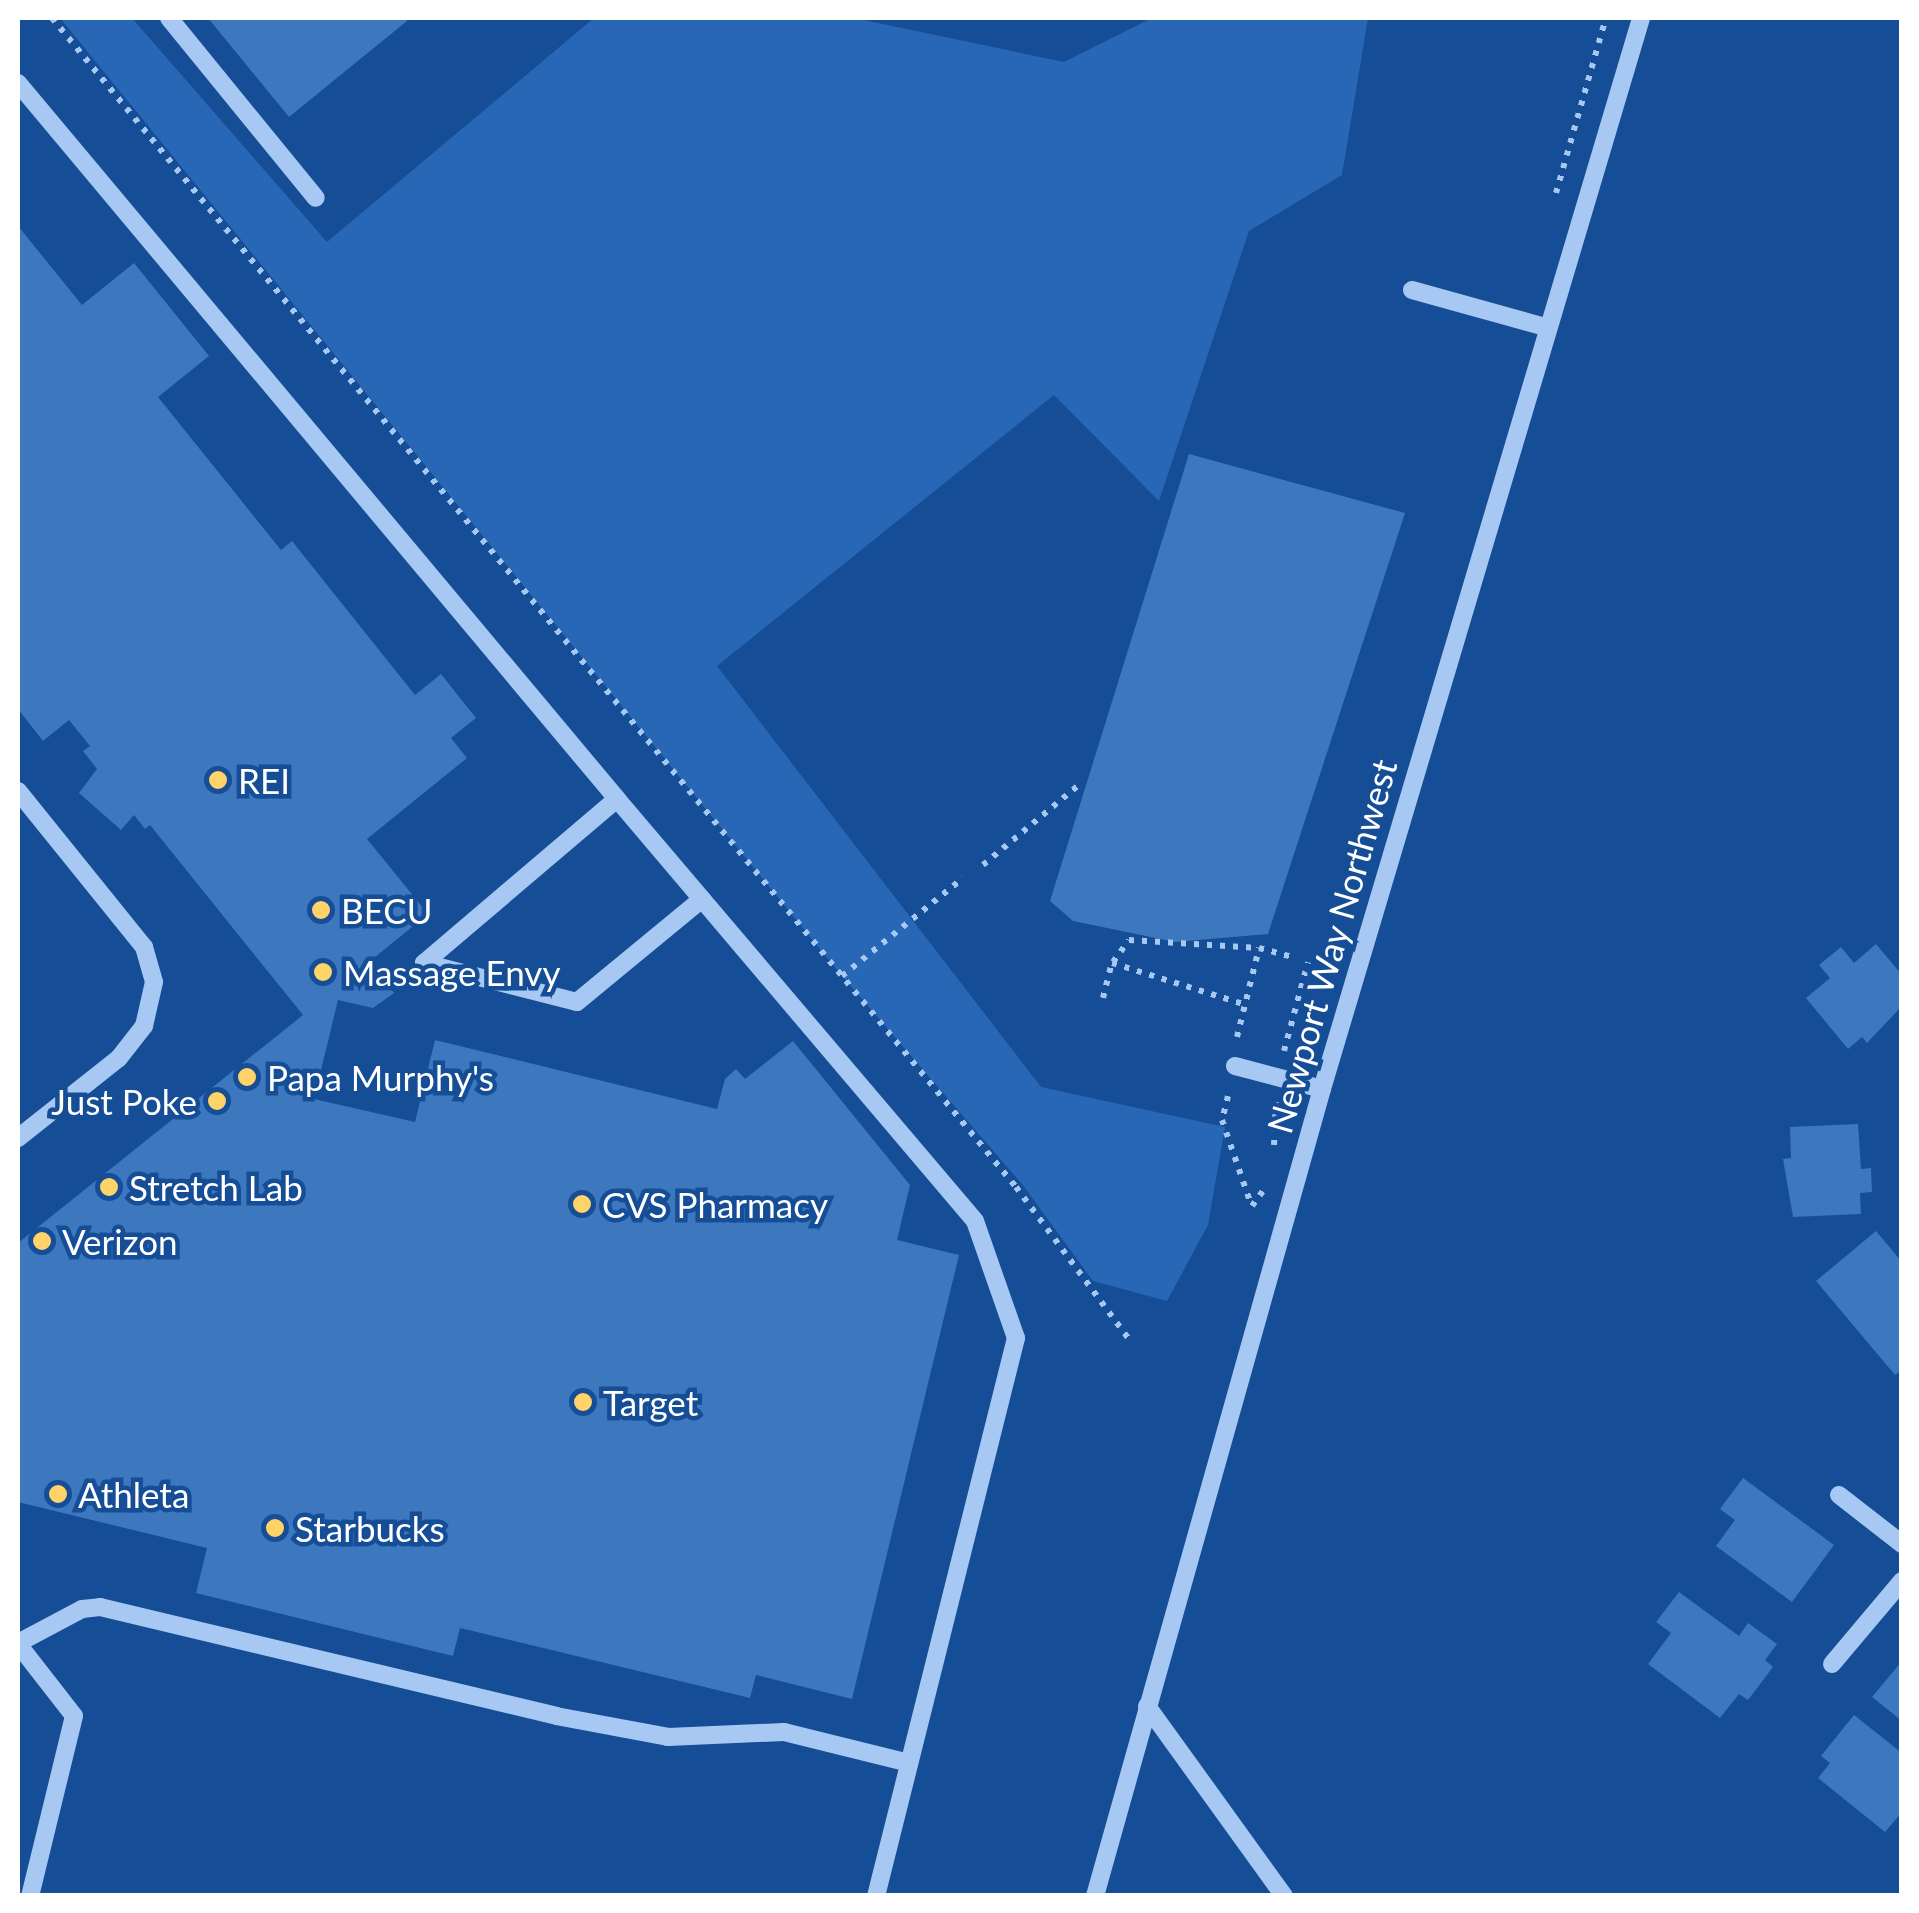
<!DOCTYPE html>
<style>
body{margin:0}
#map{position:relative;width:1919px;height:1913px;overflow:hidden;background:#154d96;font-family:Lato,sans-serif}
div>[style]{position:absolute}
.green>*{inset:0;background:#2867b5}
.building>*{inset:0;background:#3d77be}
.path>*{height:6px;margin-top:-3px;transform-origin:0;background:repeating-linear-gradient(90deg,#a6c8f2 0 5px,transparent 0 13px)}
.minor>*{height:18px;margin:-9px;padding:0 9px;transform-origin:9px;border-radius:9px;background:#a6c8f2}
.dots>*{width:28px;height:28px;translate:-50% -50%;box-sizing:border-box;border:5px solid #154d96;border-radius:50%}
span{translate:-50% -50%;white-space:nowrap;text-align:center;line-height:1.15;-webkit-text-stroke:9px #154d96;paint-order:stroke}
.poi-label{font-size:35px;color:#fff}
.left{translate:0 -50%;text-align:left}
.right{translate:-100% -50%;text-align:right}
.street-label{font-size:35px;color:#fff}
.frame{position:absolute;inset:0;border:20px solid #fff;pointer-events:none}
</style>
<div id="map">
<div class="green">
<div style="clip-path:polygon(60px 18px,132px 18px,327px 242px,594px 18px,854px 18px,1064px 62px,1152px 18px,1368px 18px,1342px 175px,1249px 231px,1159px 501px,1054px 395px,717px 666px,1041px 1087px,1225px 1127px,1208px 1225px,1167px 1301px,1093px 1281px,1022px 1184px,842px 976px)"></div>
</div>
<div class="building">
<div style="clip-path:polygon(208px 18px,404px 18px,407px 21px,289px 117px)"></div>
<div style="clip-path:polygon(18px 226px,82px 305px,134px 263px,209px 356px,158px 397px,281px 550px,292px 541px,415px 695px,441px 674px,476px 718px,451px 738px,467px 758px,367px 839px,428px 914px,369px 962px,394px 993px,373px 1008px,338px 1000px,314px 1099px,415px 1122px,435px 1040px,717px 1109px,725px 1079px,736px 1069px,745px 1079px,793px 1041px,910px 1185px,897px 1240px,959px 1255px,852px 1699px,756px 1675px,750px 1698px,460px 1628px,453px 1656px,196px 1593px,207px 1548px,18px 1502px,18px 1243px,303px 1015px,150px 825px,145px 829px,134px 815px,121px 830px,79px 793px,97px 769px,83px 751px,90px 746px,69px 720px,43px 741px,18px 709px)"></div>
<div style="clip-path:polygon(1189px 454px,1405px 513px,1268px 934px,1175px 942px,1073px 921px,1050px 901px)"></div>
<div style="clip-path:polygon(1876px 944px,1902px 975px,1902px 1006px,1867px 1043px,1862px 1037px,1848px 1049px,1806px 998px,1830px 978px,1819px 965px,1841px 947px,1854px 963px)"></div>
<div style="clip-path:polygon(1858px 1124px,1861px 1169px,1871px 1168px,1872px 1192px,1860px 1193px,1861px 1214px,1793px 1217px,1783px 1159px,1791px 1158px,1790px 1127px)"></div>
<div style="clip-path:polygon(1876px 1231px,1902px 1262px,1902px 1370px,1895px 1375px,1816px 1281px)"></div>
<div style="clip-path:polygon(1743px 1478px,1834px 1545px,1792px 1602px,1716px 1546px,1735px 1520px,1720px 1509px)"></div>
<div style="clip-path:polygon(1679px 1592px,1739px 1636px,1748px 1623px,1777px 1644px,1765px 1660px,1773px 1667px,1748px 1700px,1739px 1694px,1720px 1718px,1648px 1664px,1671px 1633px,1656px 1622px)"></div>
<div style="clip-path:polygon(1902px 1661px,1902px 1721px,1872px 1697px)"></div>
<div style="clip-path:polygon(1854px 1715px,1902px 1753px,1902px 1812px,1885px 1832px,1818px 1778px,1830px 1763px,1821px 1756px)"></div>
</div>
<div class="path">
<div style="left:52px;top:18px;width:1515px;rotate:50.49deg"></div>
<div style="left:1016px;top:1187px;width:193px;rotate:53.4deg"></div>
<div style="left:1556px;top:193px;width:182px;rotate:-74.1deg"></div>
<div style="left:983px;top:865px;width:126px;rotate:-39.9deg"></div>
<div style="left:1113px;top:962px;width:27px;rotate:-54deg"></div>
<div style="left:1129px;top:940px;width:130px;rotate:3.5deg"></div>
<div style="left:842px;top:976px;width:156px;rotate:-39deg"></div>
<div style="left:1103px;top:998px;width:36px;rotate:-76deg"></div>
<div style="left:1112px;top:963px;width:137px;rotate:17.4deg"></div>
<div style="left:1237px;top:1037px;width:92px;rotate:-76.1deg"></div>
<div style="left:1259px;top:948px;width:34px;rotate:15deg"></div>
<div style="left:1284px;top:1051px;width:92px;rotate:-74.9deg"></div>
<div style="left:1228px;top:1096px;width:25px;rotate:104deg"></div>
<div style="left:1222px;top:1120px;width:89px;rotate:71deg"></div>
<div style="left:1274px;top:1145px;width:43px;rotate:-87.3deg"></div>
<div style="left:1252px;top:1206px;width:19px;rotate:-54deg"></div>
</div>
<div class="minor">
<div style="left:169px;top:18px;width:232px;rotate:50.8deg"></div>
<div style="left:18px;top:83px;width:934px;rotate:50.08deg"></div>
<div style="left:1412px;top:290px;width:138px;rotate:15.5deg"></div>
<div style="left:18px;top:791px;width:201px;rotate:51.1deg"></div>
<div style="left:144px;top:947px;width:36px;rotate:74deg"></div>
<div style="left:154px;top:982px;width:45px;rotate:102.8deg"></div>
<div style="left:144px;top:1026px;width:41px;rotate:128deg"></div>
<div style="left:119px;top:1058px;width:129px;rotate:141.6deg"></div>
<div style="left:702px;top:899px;width:162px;rotate:140.5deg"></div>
<div style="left:577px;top:1002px;width:158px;rotate:-165.7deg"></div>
<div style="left:424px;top:963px;width:253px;rotate:-40.4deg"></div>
<div style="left:617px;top:799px;width:553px;rotate:49.69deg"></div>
<div style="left:975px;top:1221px;width:124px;rotate:70.7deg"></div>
<div style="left:1016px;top:1338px;width:575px;rotate:104.08deg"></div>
<div style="left:1235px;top:1066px;width:90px;rotate:14.8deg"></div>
<div style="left:1839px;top:1495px;width:80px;rotate:37.9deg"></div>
<div style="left:18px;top:1643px;width:72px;rotate:-28deg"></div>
<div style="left:82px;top:1609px;width:18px;rotate:-6deg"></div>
<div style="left:100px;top:1607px;width:469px;rotate:13.4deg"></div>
<div style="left:556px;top:1716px;width:114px;rotate:10.6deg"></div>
<div style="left:668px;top:1737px;width:116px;rotate:-2.5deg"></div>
<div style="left:784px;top:1732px;width:129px;rotate:13.9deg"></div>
<div style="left:18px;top:1644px;width:91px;rotate:52.1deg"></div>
<div style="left:74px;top:1716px;width:185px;rotate:103.7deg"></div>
<div style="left:1832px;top:1664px;width:109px;rotate:-49.9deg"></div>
<div style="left:1147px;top:1706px;width:234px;rotate:54.2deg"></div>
<div style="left:1095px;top:1896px;width:838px;rotate:-74.29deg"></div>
<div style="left:1322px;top:1089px;width:1117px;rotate:-73.41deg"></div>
</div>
<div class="dots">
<div style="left:218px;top:780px;background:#ffd367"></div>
<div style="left:321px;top:910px;background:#ffd367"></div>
<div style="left:323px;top:972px;background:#ffd367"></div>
<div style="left:247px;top:1077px;background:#ffd367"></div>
<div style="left:217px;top:1101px;background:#ffd367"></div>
<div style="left:109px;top:1187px;background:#ffd367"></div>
<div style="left:582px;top:1204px;background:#ffd367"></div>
<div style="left:42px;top:1241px;background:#ffd367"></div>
<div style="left:583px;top:1402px;background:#ffd367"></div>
<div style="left:58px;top:1494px;background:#ffd367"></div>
<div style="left:275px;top:1528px;background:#ffd367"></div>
</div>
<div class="poi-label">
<span class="left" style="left:238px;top:780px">REI</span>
<span class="left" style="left:341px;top:910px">BECU</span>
<span class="left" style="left:343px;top:972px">Massage Envy</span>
<span class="left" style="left:267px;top:1077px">Papa Murphy's</span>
<span class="right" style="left:197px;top:1101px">Just Poke</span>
<span class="left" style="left:129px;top:1187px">Stretch Lab</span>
<span class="left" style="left:602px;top:1204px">CVS Pharmacy</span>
<span class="left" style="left:62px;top:1241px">Verizon</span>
<span class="left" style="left:603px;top:1402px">Target</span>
<span class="left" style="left:78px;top:1494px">Athleta</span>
<span class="left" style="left:295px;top:1528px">Starbucks</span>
</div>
<div class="street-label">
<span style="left:1331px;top:946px;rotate:-74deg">Newport Way Northwest</span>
</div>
<div class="frame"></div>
</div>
